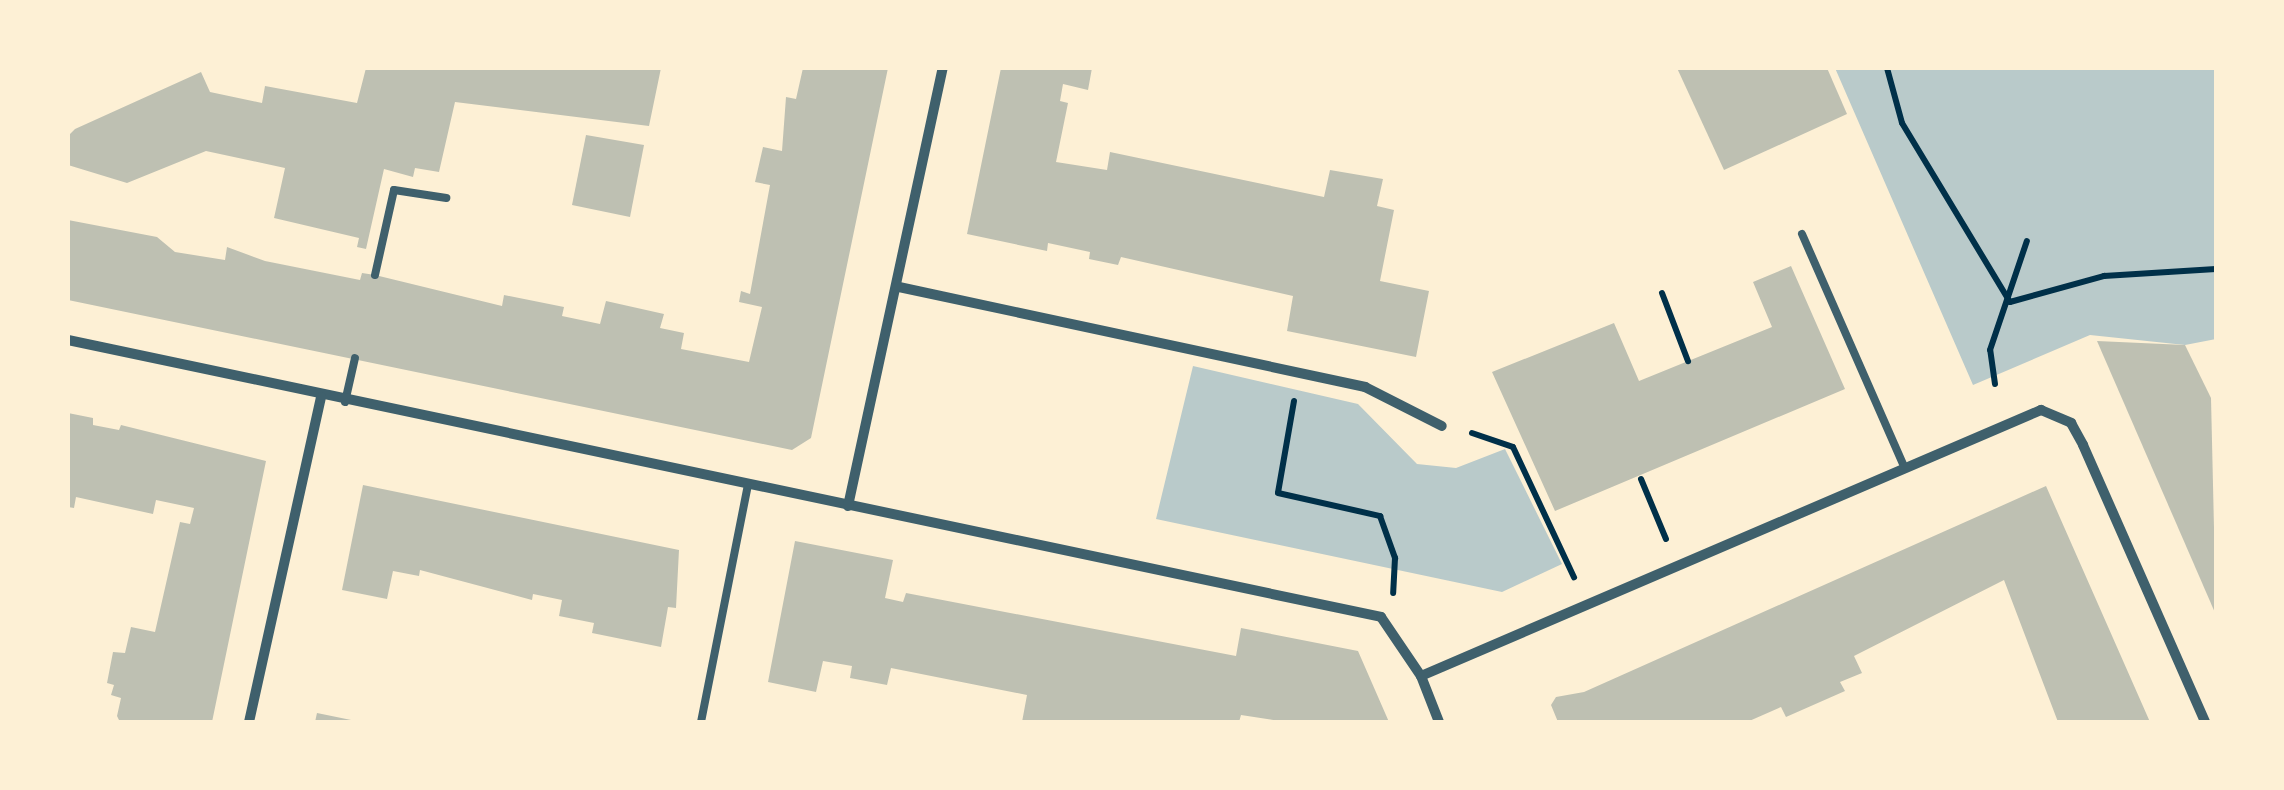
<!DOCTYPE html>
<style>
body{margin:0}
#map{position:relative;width:2284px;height:790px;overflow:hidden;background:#fdf0d5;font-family:"Nunito Sans",sans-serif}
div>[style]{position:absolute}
.green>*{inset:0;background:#b9caca}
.building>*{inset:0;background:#bec0b2}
.path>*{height:6px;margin:-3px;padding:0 3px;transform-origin:3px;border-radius:3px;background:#003049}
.service>*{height:8px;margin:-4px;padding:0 4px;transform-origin:4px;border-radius:4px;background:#3f606c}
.minor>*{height:10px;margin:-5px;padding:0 5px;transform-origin:5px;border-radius:5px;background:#3f606c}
span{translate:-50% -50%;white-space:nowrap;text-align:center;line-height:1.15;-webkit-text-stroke:8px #fdf0d5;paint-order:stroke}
.frame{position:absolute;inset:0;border:70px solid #fdf0d5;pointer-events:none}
</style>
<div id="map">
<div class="green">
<div style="clip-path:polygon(1835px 68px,2216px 68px,2216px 339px,2185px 345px,2090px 335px,1973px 385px)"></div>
<div style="clip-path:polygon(1193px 366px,1358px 404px,1417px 464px,1456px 468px,1505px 449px,1562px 564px,1502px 592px,1156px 519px)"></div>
</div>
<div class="building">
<div style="clip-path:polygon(366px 68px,661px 68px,649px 126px,455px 102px,439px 172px,415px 168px,413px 177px,384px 169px,366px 249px,357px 247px,359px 238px,274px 218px,285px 168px,206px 151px,127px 183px,68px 165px,68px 136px,75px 129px,201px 72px,210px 92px,262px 103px,265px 86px,357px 103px)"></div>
<div style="clip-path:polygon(803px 68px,888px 68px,811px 438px,792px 450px,68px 300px,68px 220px,157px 237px,175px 252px,225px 260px,227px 247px,265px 261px,360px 280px,362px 273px,375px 275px,502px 306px,504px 295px,564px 307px,562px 316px,600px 324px,606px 301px,664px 314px,660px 328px,684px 333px,681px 349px,749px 362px,762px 307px,739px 302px,741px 291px,750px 294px,770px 185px,755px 182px,763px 147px,782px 151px,786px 97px,796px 99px)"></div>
<div style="clip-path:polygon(1001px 68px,1092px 68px,1088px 90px,1063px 84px,1060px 101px,1068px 103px,1056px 162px,1107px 170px,1110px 152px,1324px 197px,1330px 170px,1383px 179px,1377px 206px,1394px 210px,1380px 281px,1429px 291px,1416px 357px,1287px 331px,1293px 296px,1121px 257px,1118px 265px,1089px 259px,1090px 252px,1048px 243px,1047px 251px,967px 234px)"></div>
<div style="clip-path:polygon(1677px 68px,1827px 68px,1847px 114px,1724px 170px)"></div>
<div style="clip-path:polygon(586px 135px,644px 145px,630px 217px,572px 205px)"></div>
<div style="clip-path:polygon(1791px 266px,1845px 389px,1555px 511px,1492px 372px,1614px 323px,1639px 381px,1772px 327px,1753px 282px)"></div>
<div style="clip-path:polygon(2097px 341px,2185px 345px,2211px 398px,2216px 615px)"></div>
<div style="clip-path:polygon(68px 413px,93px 418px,93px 425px,119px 430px,121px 425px,266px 461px,212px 722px,120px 722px,117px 716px,121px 698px,111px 695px,114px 685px,107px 683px,113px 652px,125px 653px,131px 627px,155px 632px,180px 522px,190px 524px,194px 508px,156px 500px,153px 514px,76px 497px,74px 508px,68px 507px)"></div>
<div style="clip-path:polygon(363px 485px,679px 550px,676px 608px,668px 607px,661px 647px,592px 633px,594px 623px,559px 616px,562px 600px,533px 594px,532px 600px,420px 570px,419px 576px,393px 571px,387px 599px,342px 590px)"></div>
<div style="clip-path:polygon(2046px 486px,2150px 722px,2058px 722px,2004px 580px,1854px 656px,1862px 673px,1840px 682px,1845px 691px,1786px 717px,1781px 707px,1747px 722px,1558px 722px,1551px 705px,1556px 697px,1584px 692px)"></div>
<div style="clip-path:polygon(795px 541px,893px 560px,885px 598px,903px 602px,906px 593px,1236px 656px,1241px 628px,1358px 651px,1389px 722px,1287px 722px,1241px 715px,1239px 722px,1022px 722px,1027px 695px,891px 668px,887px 685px,850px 678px,852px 666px,823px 661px,816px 692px,768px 682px)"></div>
<div style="clip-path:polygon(317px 713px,356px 721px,356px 722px,315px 722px)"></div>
</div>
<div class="path">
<div style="left:1887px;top:68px;width:57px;rotate:74.7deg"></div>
<div style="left:1902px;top:123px;width:209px;rotate:58.9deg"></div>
<div style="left:1662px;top:293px;width:73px;rotate:69.1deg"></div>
<div style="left:2010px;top:302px;width:98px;rotate:-15.5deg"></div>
<div style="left:2104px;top:276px;width:112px;rotate:-3.6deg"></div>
<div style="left:1995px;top:384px;width:34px;rotate:-98deg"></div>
<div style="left:1990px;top:350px;width:115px;rotate:-71.3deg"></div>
<div style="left:1294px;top:401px;width:93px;rotate:99.9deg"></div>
<div style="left:1278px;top:493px;width:105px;rotate:12.7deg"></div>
<div style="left:1380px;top:516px;width:45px;rotate:70.3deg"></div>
<div style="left:1395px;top:558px;width:35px;rotate:93deg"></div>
<div style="left:1472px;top:433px;width:43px;rotate:18.9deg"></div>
<div style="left:1513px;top:447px;width:144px;rotate:64.9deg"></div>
<div style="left:1641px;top:479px;width:65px;rotate:67.4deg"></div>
</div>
<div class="service">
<div style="left:1802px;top:234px;width:253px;rotate:66.3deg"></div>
<div style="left:375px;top:275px;width:87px;rotate:-77.4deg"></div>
<div style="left:394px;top:190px;width:53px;rotate:8.7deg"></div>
<div style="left:345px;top:402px;width:45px;rotate:-77.2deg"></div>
<div style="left:701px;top:722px;width:243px;rotate:-78.8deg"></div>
</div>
<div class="minor">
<div style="left:899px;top:287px;width:477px;rotate:12.1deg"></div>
<div style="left:1365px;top:387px;width:86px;rotate:26.9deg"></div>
<div style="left:68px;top:340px;width:1342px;rotate:11.91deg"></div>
<div style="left:1381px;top:617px;width:71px;rotate:55.9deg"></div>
<div style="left:1421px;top:676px;width:49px;rotate:68.6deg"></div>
<div style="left:848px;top:506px;width:448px;rotate:-77.8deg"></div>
<div style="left:1421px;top:676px;width:675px;rotate:-23.22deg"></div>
<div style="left:2041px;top:410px;width:33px;rotate:23deg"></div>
<div style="left:2071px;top:423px;width:25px;rotate:61deg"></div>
<div style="left:2083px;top:445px;width:303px;rotate:66.2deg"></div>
<div style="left:249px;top:722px;width:333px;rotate:-77.5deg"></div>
</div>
<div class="frame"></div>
</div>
